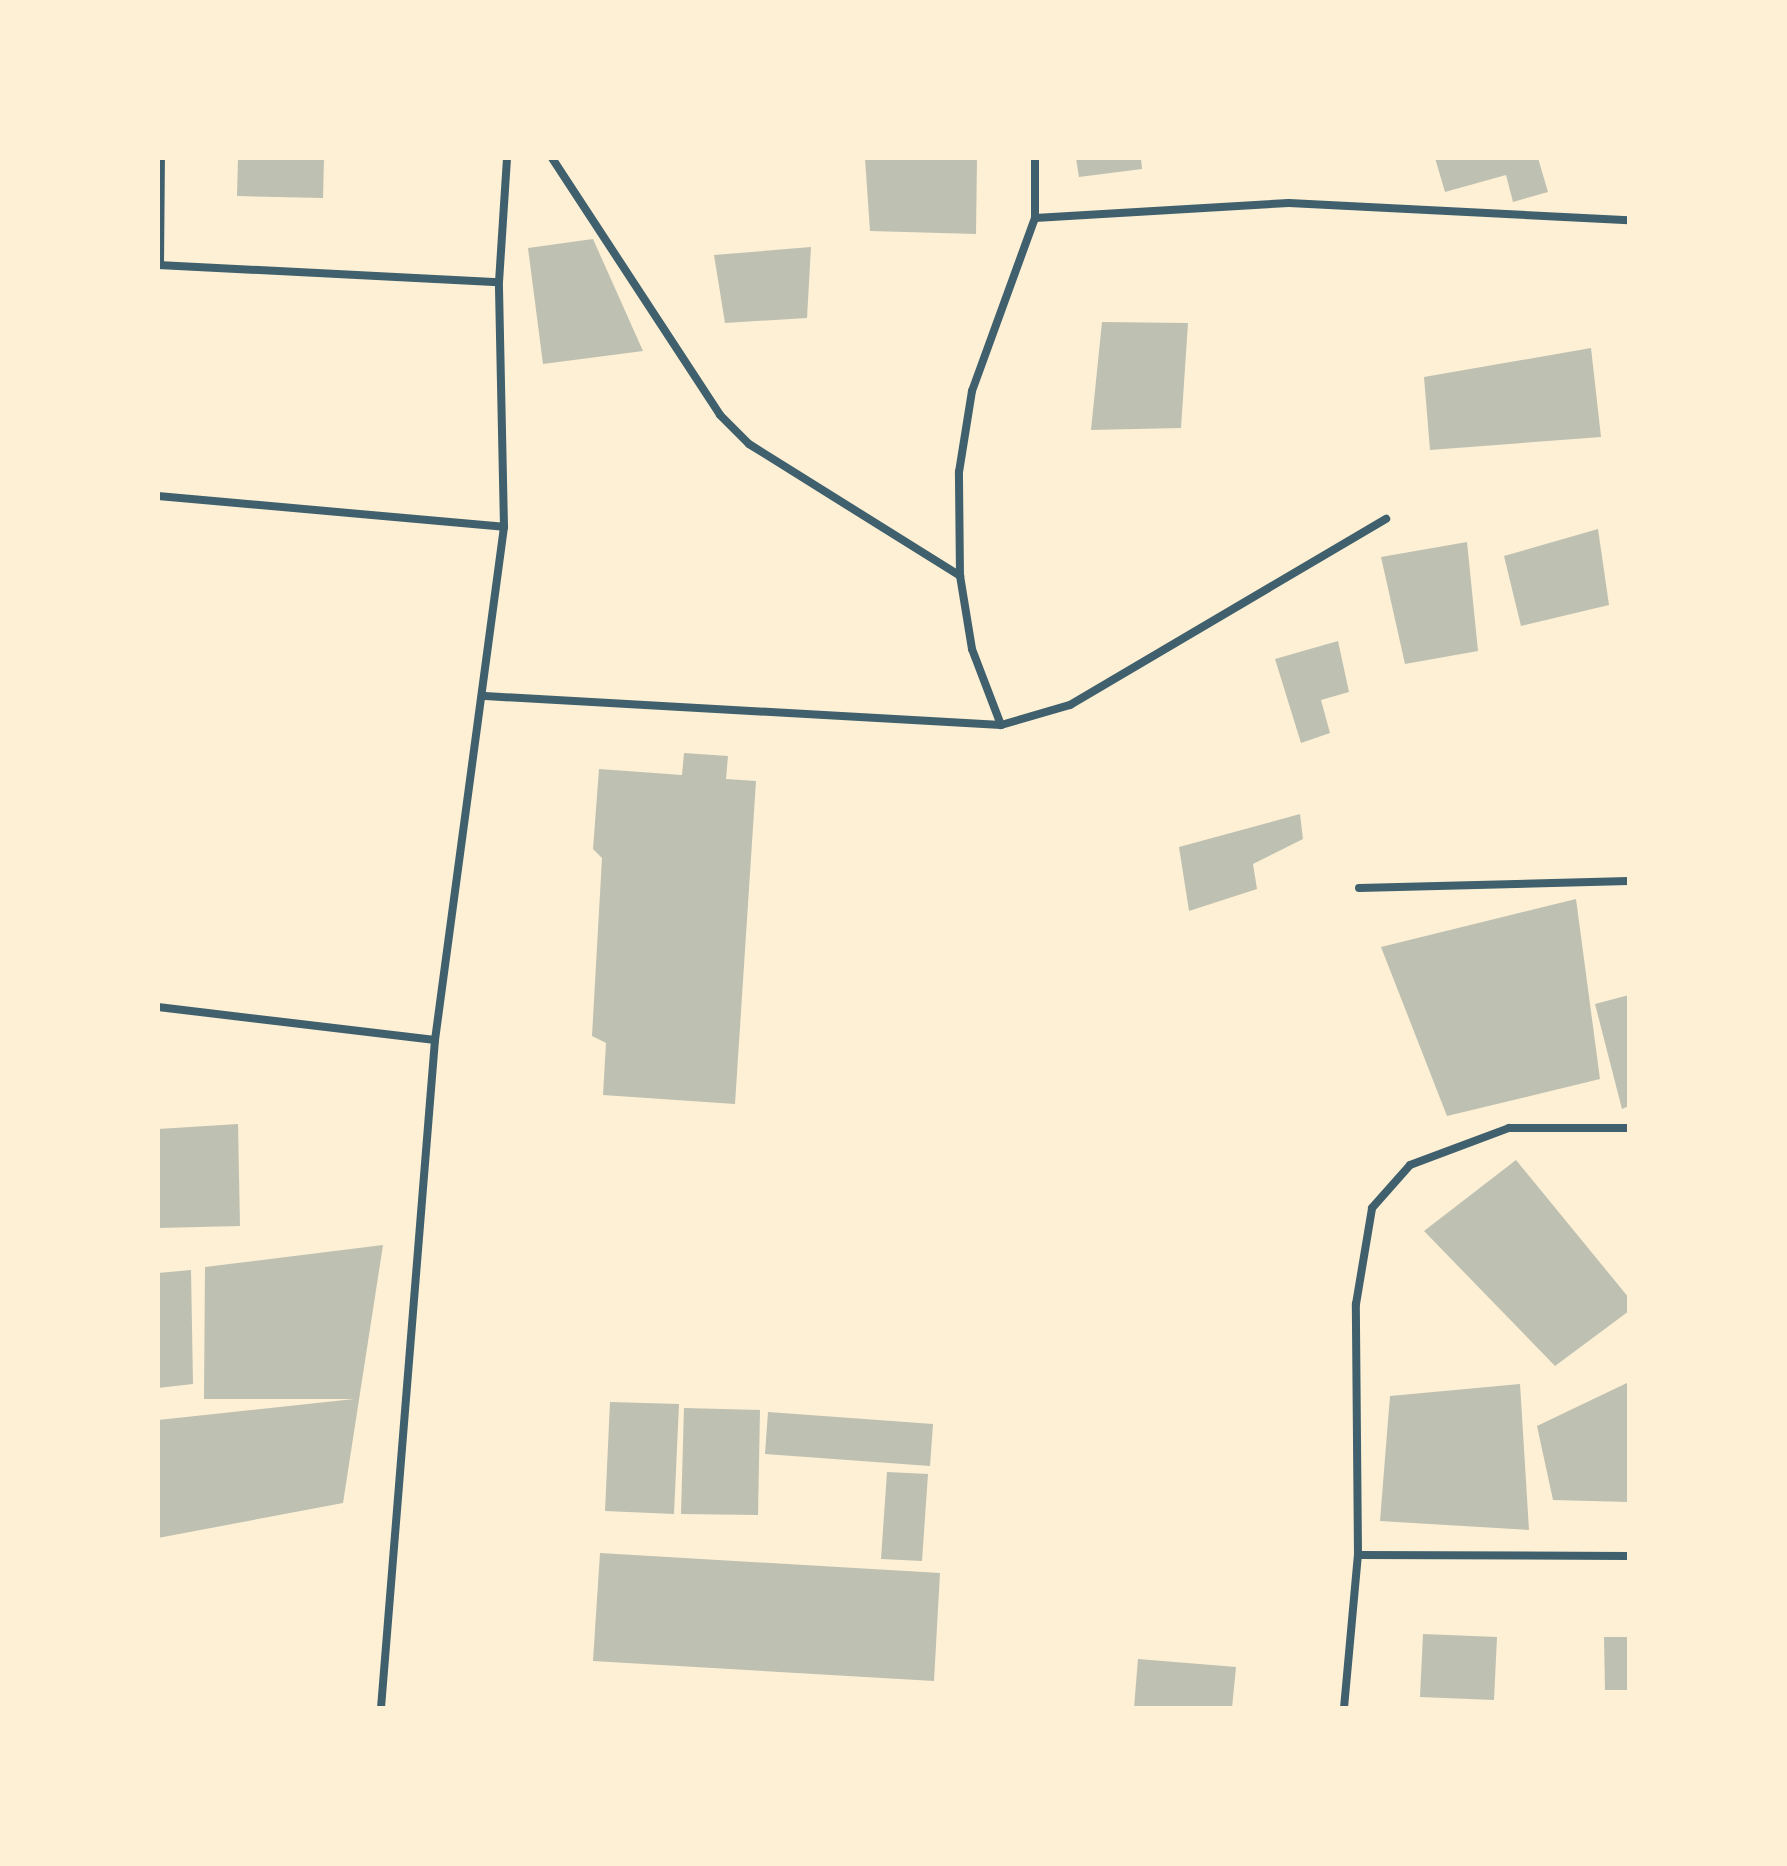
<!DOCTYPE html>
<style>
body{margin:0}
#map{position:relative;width:1787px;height:1866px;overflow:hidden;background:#fdf0d5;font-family:Inter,sans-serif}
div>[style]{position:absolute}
.building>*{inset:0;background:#bec0b2}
.minor>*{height:8px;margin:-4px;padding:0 4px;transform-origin:4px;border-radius:4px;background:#3f606c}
span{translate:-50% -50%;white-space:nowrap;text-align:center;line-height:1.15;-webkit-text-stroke:6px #fdf0d5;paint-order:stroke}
.frame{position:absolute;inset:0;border:160px solid #fdf0d5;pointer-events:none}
</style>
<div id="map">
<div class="building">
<div style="clip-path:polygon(238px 158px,324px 158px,323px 198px,237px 196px)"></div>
<div style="clip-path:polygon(865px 158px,977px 158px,976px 234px,870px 231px)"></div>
<div style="clip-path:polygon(1076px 158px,1141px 158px,1142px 169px,1079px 177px)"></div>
<div style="clip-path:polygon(1435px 158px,1538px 158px,1548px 192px,1513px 202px,1506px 175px,1445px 192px)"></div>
<div style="clip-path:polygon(593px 239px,643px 351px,543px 364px,528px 248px)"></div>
<div style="clip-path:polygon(811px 247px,807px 318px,725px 323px,714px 255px)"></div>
<div style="clip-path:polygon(1102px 322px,1188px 323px,1181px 428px,1091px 430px)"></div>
<div style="clip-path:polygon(1591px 348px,1601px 437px,1430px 450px,1424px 377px)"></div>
<div style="clip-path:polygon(1598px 529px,1609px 605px,1521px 626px,1504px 556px)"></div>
<div style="clip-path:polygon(1467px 542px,1478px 651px,1405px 664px,1381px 557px)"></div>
<div style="clip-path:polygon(1338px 641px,1349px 692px,1321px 700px,1330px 733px,1301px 743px,1275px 659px)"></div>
<div style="clip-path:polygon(684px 753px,728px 756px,726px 779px,756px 781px,735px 1104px,603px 1095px,606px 1043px,592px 1036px,602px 858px,593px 849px,599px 769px,682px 775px)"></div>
<div style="clip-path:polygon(1300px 814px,1303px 839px,1253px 864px,1257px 889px,1189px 911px,1179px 847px)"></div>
<div style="clip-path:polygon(1576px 899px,1600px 1079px,1447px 1116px,1381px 947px)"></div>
<div style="clip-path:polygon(1629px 995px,1629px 1106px,1622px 1109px,1595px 1004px)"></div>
<div style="clip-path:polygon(238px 1124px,240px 1226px,158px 1228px,158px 1129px)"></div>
<div style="clip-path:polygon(1516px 1160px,1629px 1298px,1629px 1311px,1555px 1366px,1424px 1231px)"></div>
<div style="clip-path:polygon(383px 1245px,343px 1503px,158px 1538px,158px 1420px,354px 1399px,204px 1399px,205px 1267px)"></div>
<div style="clip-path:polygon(191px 1270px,193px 1384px,158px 1388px,158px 1273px)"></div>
<div style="clip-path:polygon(1629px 1382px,1629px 1502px,1553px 1500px,1537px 1426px)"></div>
<div style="clip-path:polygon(1520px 1384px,1529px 1530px,1380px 1521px,1390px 1396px)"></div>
<div style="clip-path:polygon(610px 1402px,679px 1404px,674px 1514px,605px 1511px)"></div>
<div style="clip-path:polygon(684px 1408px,760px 1410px,758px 1515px,681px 1514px)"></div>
<div style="clip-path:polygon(768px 1412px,933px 1424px,930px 1466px,765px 1454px)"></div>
<div style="clip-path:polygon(887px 1472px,928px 1474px,922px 1561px,881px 1559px)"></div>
<div style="clip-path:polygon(600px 1553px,940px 1573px,934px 1681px,593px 1661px)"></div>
<div style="clip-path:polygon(1423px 1634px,1497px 1637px,1494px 1700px,1420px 1697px)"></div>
<div style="clip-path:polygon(1604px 1637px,1629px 1637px,1629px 1690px,1605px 1690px)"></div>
<div style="clip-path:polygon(1138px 1659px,1236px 1667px,1232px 1708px,1134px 1708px)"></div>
</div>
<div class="minor">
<div style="left:552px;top:158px;width:307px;rotate:56.8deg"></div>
<div style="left:720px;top:415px;width:41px;rotate:45deg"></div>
<div style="left:749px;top:444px;width:249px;rotate:32deg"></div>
<div style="left:1035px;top:218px;width:254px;rotate:-3.4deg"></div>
<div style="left:1289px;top:203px;width:340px;rotate:2.9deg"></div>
<div style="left:158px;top:265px;width:341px;rotate:2.9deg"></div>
<div style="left:160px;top:265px;width:107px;rotate:-89.5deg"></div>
<div style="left:158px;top:496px;width:347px;rotate:5.1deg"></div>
<div style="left:485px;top:696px;width:517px;rotate:3.22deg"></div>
<div style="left:1001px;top:725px;width:72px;rotate:-16.2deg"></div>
<div style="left:1070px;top:705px;width:367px;rotate:-30.5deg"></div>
<div style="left:1001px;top:725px;width:81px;rotate:-110.9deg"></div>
<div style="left:972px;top:649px;width:74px;rotate:-99.3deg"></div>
<div style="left:960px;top:576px;width:104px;rotate:-90.6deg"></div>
<div style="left:959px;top:472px;width:82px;rotate:-80.9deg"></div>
<div style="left:972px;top:391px;width:184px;rotate:-70deg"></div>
<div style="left:1035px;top:218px;width:60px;rotate:-90deg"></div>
<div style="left:1359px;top:888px;width:270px;rotate:-1.5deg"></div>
<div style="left:158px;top:1007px;width:279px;rotate:6.8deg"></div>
<div style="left:1358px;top:1555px;width:271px;rotate:0.2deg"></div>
<div style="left:381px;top:1708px;width:670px;rotate:-85.38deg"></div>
<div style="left:435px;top:1040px;width:518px;rotate:-82.34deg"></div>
<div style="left:504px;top:527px;width:245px;rotate:-91.2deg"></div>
<div style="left:499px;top:282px;width:124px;rotate:-86.3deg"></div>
<div style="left:1344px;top:1708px;width:154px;rotate:-84.8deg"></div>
<div style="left:1358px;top:1555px;width:251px;rotate:-90.5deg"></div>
<div style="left:1356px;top:1304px;width:97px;rotate:-80.5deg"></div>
<div style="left:1372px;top:1208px;width:57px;rotate:-48.5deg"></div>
<div style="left:1410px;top:1165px;width:106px;rotate:-20.5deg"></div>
<div style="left:1509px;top:1128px;width:120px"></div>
</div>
<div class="frame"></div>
</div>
